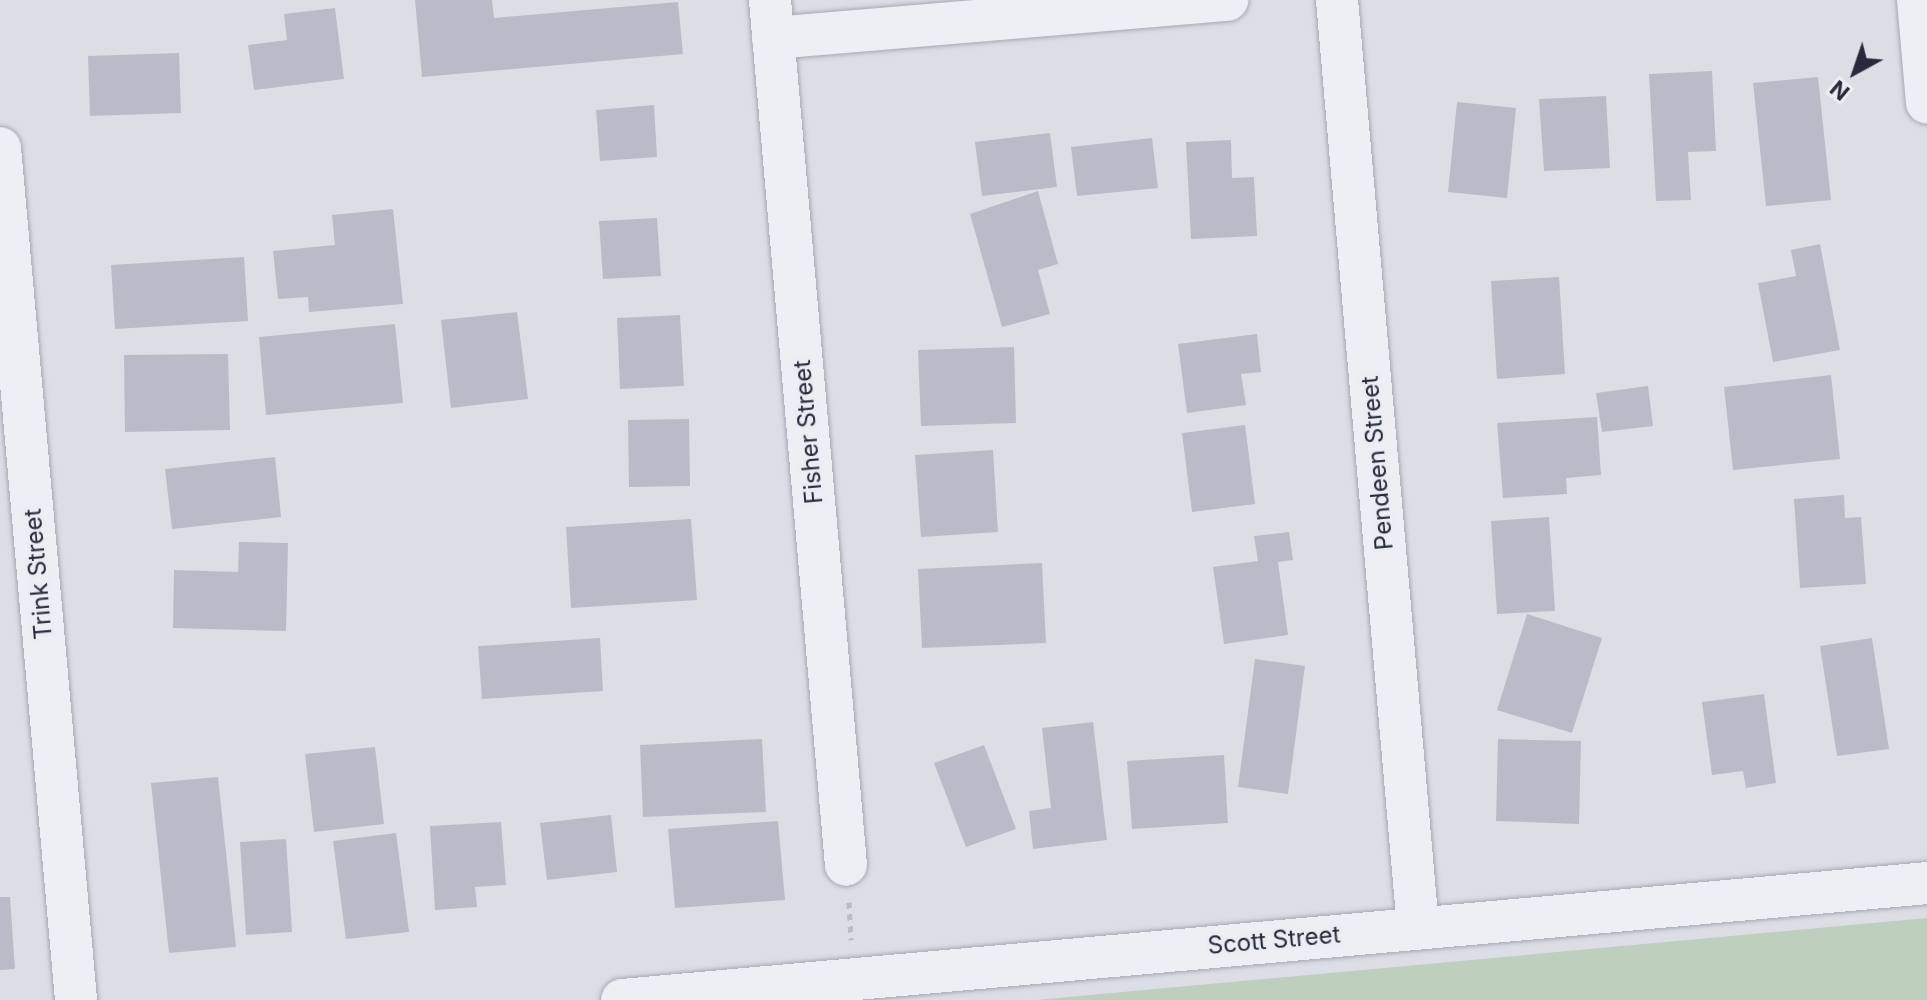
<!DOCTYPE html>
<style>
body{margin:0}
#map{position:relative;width:1927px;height:1000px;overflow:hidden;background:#dcdee6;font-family:Inter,sans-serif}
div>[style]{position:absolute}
.green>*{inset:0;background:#becfbd}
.building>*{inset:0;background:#b9bcc8}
.path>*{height:5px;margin-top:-2.5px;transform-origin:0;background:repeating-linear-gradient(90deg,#babcc4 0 6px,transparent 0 12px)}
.roads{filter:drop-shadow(0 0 2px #a5a8b3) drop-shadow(0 0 2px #a5a8b3)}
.minor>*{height:42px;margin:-21px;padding:0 21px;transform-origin:21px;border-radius:21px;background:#eeeff4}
span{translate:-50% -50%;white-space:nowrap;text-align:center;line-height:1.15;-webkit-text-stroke:7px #ebedf4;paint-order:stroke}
.street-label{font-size:24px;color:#262a3b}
.north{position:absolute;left:1815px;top:32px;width:80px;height:80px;-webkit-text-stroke:6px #ebedf4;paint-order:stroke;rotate:220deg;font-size:22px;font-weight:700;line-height:32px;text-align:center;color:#262a3b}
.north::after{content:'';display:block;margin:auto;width:28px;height:36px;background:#262a3b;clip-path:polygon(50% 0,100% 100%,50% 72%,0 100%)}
</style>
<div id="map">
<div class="green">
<div style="clip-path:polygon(1927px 918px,1927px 1000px,1036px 1000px)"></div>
</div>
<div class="building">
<div style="clip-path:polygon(415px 0,492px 0,494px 18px,678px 2px,683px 54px,422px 77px)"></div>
<div style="clip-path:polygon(335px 8px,344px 79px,254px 90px,248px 45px,287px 40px,284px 14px)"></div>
<div style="clip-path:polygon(179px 53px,181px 113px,90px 116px,88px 56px)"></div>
<div style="clip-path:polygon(1712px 71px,1716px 151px,1688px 152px,1691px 200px,1656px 201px,1649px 74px)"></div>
<div style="clip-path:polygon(1818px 77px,1831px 200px,1766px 206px,1753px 83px)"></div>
<div style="clip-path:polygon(1606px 96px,1610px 168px,1544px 171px,1539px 99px)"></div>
<div style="clip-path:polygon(1457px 102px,1516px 108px,1507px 198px,1448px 192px)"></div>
<div style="clip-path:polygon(654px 105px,657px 157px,600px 161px,596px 110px)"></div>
<div style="clip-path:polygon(1050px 133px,1057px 187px,982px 196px,975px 142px)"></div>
<div style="clip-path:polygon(1152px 138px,1158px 188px,1077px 196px,1071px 147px)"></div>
<div style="clip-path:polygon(1231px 140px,1232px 178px,1254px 177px,1257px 236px,1191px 239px,1186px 142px)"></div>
<div style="clip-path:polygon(1038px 191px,1058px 264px,1038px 270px,1050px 314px,1002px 327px,970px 214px)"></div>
<div style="clip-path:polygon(393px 209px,403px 304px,309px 312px,308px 297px,278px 299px,273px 251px,335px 245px,332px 215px)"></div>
<div style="clip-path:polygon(657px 218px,661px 276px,603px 279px,599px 221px)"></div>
<div style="clip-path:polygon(1820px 244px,1840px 350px,1773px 362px,1758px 283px,1796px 276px,1791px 250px)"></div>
<div style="clip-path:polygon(244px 257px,248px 321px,115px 329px,111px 265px)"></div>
<div style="clip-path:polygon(1559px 277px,1565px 374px,1497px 379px,1491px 281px)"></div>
<div style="clip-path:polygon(517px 312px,528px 399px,451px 408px,441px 320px)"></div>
<div style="clip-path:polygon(680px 315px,684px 386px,620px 389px,617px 318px)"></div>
<div style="clip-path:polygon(395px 324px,403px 403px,266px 415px,259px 337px)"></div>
<div style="clip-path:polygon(1257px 334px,1261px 372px,1241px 374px,1246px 405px,1187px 413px,1178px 344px)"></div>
<div style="clip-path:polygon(1014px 347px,1016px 423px,921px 426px,918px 350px)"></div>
<div style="clip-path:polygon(228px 354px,230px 430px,125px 432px,124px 355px)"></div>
<div style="clip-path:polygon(1831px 375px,1840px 459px,1733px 470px,1724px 387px)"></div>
<div style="clip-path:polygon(1648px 386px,1653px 426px,1602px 432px,1596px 393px)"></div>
<div style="clip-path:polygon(1597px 417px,1601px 475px,1566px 478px,1567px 494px,1503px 498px,1497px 423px)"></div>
<div style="clip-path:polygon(689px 419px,690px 486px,629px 487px,628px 420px)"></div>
<div style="clip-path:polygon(1245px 425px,1255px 504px,1192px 512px,1182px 433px)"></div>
<div style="clip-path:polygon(993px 450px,998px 532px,921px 537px,915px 455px)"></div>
<div style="clip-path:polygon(275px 457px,281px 517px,172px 529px,165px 469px)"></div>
<div style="clip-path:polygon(1844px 495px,1845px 518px,1861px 517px,1866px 584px,1800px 588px,1794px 499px)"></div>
<div style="clip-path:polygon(1549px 517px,1555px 611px,1497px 614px,1491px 521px)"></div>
<div style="clip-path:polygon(691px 519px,697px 600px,571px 608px,566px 527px)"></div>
<div style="clip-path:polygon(1289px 532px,1293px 560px,1278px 562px,1288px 635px,1224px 644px,1213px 567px,1258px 561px,1254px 536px)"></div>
<div style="clip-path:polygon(239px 542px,288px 543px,286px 631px,173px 628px,174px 570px,238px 572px)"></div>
<div style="clip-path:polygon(1042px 563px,1046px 643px,922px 648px,918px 569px)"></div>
<div style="clip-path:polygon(1527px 614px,1602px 638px,1572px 733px,1497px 710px)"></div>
<div style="clip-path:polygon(600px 638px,603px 691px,482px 699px,478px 646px)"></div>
<div style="clip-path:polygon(1872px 638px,1889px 749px,1837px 756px,1820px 646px)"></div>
<div style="clip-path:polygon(1255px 659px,1305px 666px,1288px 794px,1238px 787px)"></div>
<div style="clip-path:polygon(1764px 694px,1776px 783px,1746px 788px,1743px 771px,1712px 775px,1702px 702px)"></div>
<div style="clip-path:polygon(1093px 722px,1107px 840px,1033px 849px,1029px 811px,1051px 808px,1042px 728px)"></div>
<div style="clip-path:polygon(762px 739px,766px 812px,643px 817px,640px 745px)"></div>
<div style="clip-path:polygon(1498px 739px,1581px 741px,1579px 824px,1496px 821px)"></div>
<div style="clip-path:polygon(984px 745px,1016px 829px,966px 847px,934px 763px)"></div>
<div style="clip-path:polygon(375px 747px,384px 824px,314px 832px,305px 754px)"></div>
<div style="clip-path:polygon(1224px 755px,1228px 823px,1132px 829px,1127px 761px)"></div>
<div style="clip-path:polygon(218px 777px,236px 947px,169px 953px,151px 783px)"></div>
<div style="clip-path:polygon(611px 815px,617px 872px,547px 880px,540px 823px)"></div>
<div style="clip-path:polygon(778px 821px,785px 900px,675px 908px,668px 829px)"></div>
<div style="clip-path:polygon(501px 822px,506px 885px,475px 887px,477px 907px,435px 910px,430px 826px)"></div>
<div style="clip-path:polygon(396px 833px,409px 932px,346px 939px,333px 841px)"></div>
<div style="clip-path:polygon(286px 839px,292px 932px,246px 935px,240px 842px)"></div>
<div style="clip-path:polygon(0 897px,10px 897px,15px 969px,0 970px)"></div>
</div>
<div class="path">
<div style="left:849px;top:902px;width:38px;rotate:87deg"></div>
</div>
<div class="roads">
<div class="minor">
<div style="left:770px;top:0;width:868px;rotate:84.98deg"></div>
<div style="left:1337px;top:0;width:931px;rotate:85.01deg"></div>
<div style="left:1918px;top:0;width:103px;rotate:85deg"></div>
<div style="left:773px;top:38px;width:456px;rotate:-4.8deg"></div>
<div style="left:0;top:148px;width:855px;rotate:84.9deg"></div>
<div style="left:622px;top:1000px;width:1310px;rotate:-5.12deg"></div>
</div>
</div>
<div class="street-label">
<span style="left:808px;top:432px;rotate:-95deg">Fisher Street</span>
<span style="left:1377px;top:463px;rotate:-95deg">Pendeen Street</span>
<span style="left:38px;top:574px;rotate:-95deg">Trink Street</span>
<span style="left:1274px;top:940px;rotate:-5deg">Scott Street</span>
</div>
<div class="north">N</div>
</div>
